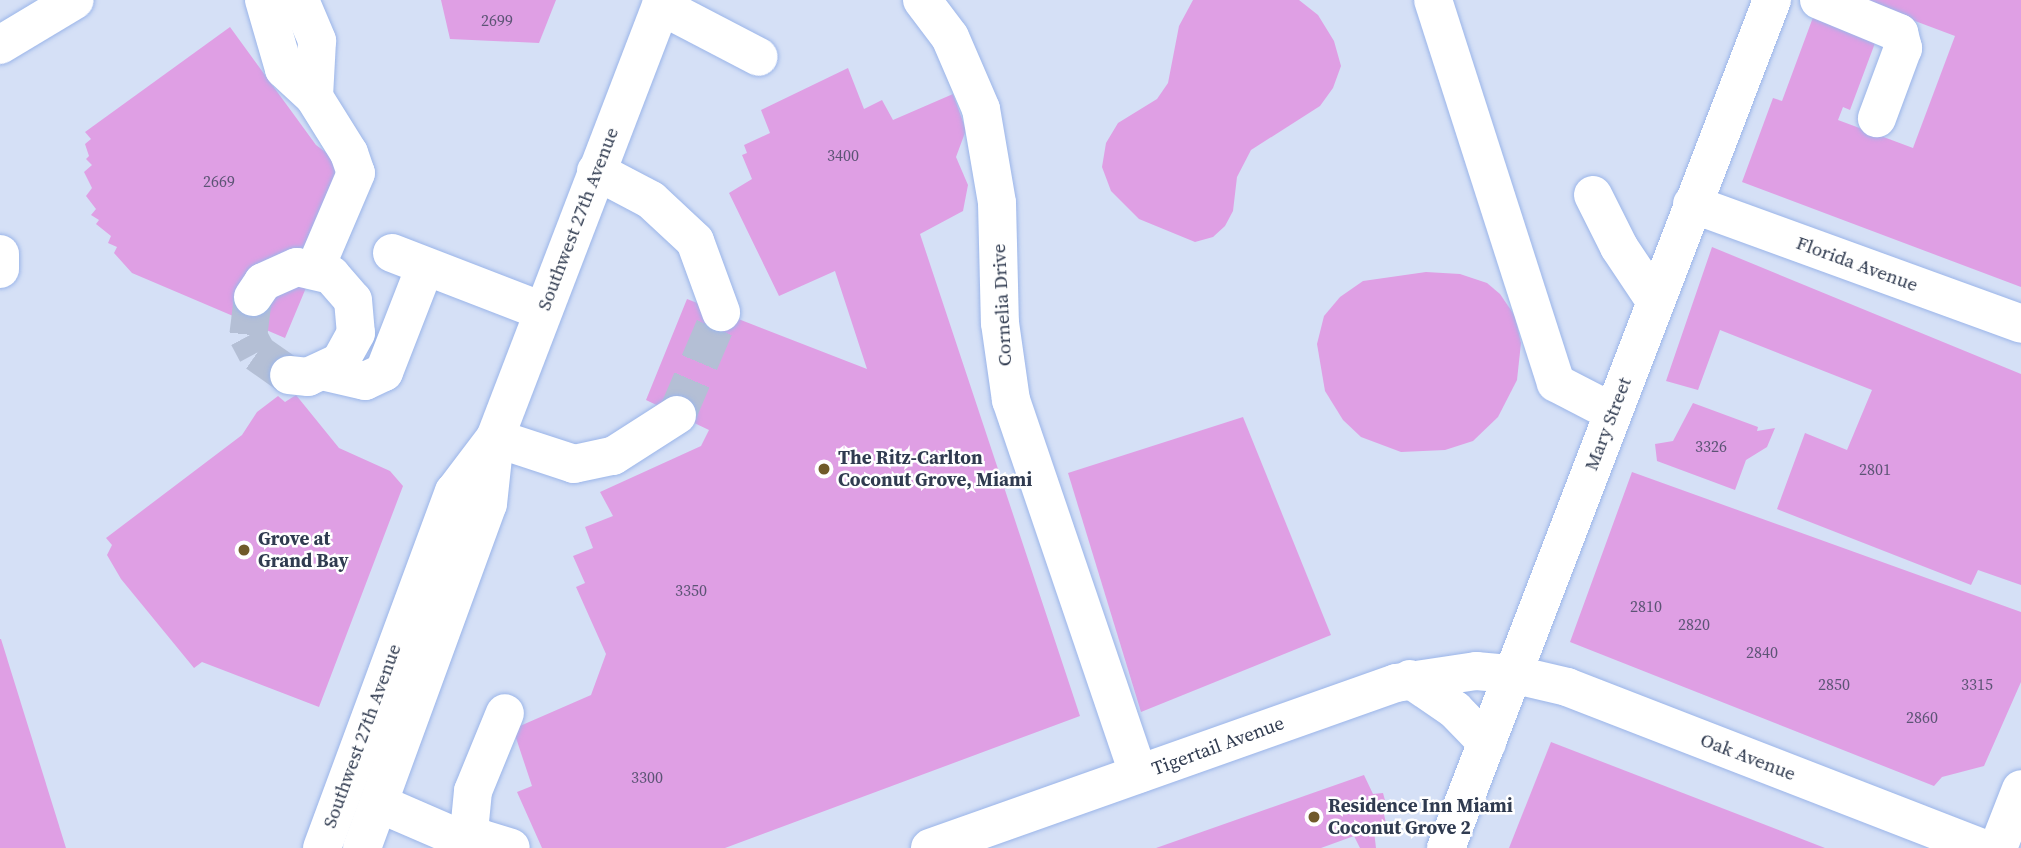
<!DOCTYPE html>
<style>
body{margin:0}
#map{position:relative;width:2021px;height:848px;overflow:hidden;background:#d5e0f6;font-family:"Source Serif 4",serif}
div>[style]{position:absolute}
.building>*{inset:0;background:#df9fe4}
.minor-tunnel>*{height:38px;margin-top:-19px;transform-origin:0;background:repeating-linear-gradient(90deg,#b4bfd5 0 38px,transparent 0 57px)}
.roads{filter:drop-shadow(0 0 2px #9bb5e9) drop-shadow(0 0 2px #9bb5e9)}
.minor>*{height:38px;margin:-19px;padding:0 19px;transform-origin:19px;border-radius:19px;background:#fff}
.major>*{height:38px;margin:-19px;padding:0 19px;transform-origin:19px;border-radius:19px;background:#fff}
.dots>*{width:19px;height:19px;translate:-50% -50%;box-sizing:border-box;border:4px solid #fff;border-radius:50%}
span{translate:-50% -50%;white-space:nowrap;text-align:center;line-height:1.15;-webkit-text-stroke:5px #fff;paint-order:stroke}
.number-label{font-size:16px;color:#5c5475}
.number-label span{-webkit-text-stroke-width:0}
.street-label{font-size:19px;color:#303b50}
.poi-label{font-size:19px;color:#303b50;font-weight:700}
.left{translate:0 -50%;text-align:left}
</style>
<div id="map">
<div class="building">
<div style="clip-path:polygon(441px 0,556px 0,539px 43px,450px 39px)"></div>
<div style="clip-path:polygon(1193px 0,1299px 0,1318px 15px,1334px 41px,1341px 66px,1333px 88px,1320px 106px,1251px 150px,1237px 177px,1233px 211px,1225px 226px,1213px 237px,1195px 242px,1139px 219px,1111px 191px,1102px 167px,1106px 143px,1118px 123px,1157px 99px,1168px 83px,1179px 26px)"></div>
<div style="clip-path:polygon(1859px 0,2021px 0,2021px 287px,1742px 182px,1773px 98px,1782px 101px,1815px 12px,1878px 35px,1850px 110px,1843px 107px,1838px 120px,1913px 148px,1955px 36px)"></div>
<div style="clip-path:polygon(230px 27px,316px 145px,354px 173px,285px 338px,132px 273px,114px 253px,117px 247px,108px 243px,111px 236px,96px 224px,99px 220px,91px 215px,96px 209px,86px 196px,92px 188px,84px 172px,92px 165px,86px 159px,89px 156px,85px 144px,91px 139px,85px 132px)"></div>
<div style="clip-path:polygon(848px 68px,864px 109px,882px 100px,893px 120px,953px 94px,966px 130px,956px 157px,968px 185px,963px 211px,920px 234px,1080px 716px,725px 848px,542px 848px,517px 792px,532px 786px,513px 729px,591px 695px,606px 654px,576px 587px,585px 583px,573px 556px,593px 548px,585px 527px,613px 516px,600px 492px,701px 446px,709px 430px,646px 400px,687px 299px,867px 369px,835px 271px,779px 296px,729px 193px,752px 179px,742px 155px,747px 153px,744px 145px,770px 133px,761px 110px)"></div>
<div style="clip-path:polygon(1712px 247px,2021px 374px,2021px 585px,1978px 570px,1971px 585px,1777px 509px,1805px 433px,1847px 450px,1872px 390px,1720px 330px,1698px 390px,1666px 381px)"></div>
<div style="clip-path:polygon(1426px 272px,1460px 274px,1487px 283px,1500px 294px,1515px 316px,1521px 343px,1517px 380px,1498px 417px,1473px 441px,1445px 450px,1401px 452px,1361px 437px,1343px 420px,1325px 391px,1317px 344px,1324px 316px,1340px 297px,1363px 281px)"></div>
<div style="clip-path:polygon(296px 395px,339px 448px,390px 471px,403px 486px,319px 707px,202px 662px,194px 668px,121px 579px,107px 555px,112px 545px,106px 538px,242px 435px,257px 412px,278px 396px,285px 402px)"></div>
<div style="clip-path:polygon(1693px 403px,1758px 427px,1757px 431px,1775px 428px,1767px 447px,1746px 460px,1735px 490px,1657px 461px,1655px 444px,1673px 441px)"></div>
<div style="clip-path:polygon(1243px 417px,1331px 635px,1141px 712px,1068px 473px)"></div>
<div style="clip-path:polygon(1632px 472px,2021px 612px,2021px 682px,1984px 766px,1942px 777px,1934px 786px,1570px 642px)"></div>
<div style="clip-path:polygon(0 639px,1px 639px,66px 848px,0 848px)"></div>
<div style="clip-path:polygon(1551px 742px,1825px 848px,1509px 848px)"></div>
<div style="clip-path:polygon(1364px 775px,1373px 794px,1383px 793px,1387px 808px,1383px 810px,1386px 823px,1374px 831px,1376px 848px,1360px 848px,1354px 836px,1321px 848px,1156px 848px)"></div>
</div>
<div class="minor-tunnel">
<div style="left:253px;top:297px;width:39px;rotate:97deg"></div>
<div style="left:248px;top:336px;width:19px;rotate:62deg"></div>
<div style="left:257px;top:353px;width:39px;rotate:35deg"></div>
<div style="left:677px;top:415px;width:112px;rotate:-66.9deg"></div>
</div>
<div class="roads">
<div class="minor">
<div style="left:264px;top:0;width:72px;rotate:73.8deg"></div>
<div style="left:284px;top:69px;width:41px;rotate:43deg"></div>
<div style="left:314px;top:97px;width:66px;rotate:58deg"></div>
<div style="left:349px;top:153px;width:21px;rotate:71deg"></div>
<div style="left:356px;top:173px;width:104px;rotate:113.1deg"></div>
<div style="left:294px;top:0;width:9px;rotate:32deg"></div>
<div style="left:302px;top:5px;width:39px;rotate:67deg"></div>
<div style="left:317px;top:41px;width:56px;rotate:93.1deg"></div>
<div style="left:922px;top:0;width:46px;rotate:52.9deg"></div>
<div style="left:950px;top:37px;width:78px;rotate:66.7deg"></div>
<div style="left:981px;top:109px;width:95px;rotate:80.3deg"></div>
<div style="left:997px;top:203px;width:120px;rotate:88.6deg"></div>
<div style="left:1000px;top:323px;width:78px;rotate:81.9deg"></div>
<div style="left:1011px;top:400px;width:395px;rotate:71.2deg"></div>
<div style="left:1433px;top:0;width:402px;rotate:72.2deg"></div>
<div style="left:1556px;top:383px;width:63px;rotate:27.4deg"></div>
<div style="left:1819px;top:0;width:87px;rotate:22.4deg"></div>
<div style="left:1899px;top:33px;width:16px;rotate:75deg"></div>
<div style="left:1903px;top:48px;width:75px;rotate:110.4deg"></div>
<div style="left:661px;top:6px;width:110px;rotate:27.5deg"></div>
<div style="left:596px;top:171px;width:62px;rotate:27.8deg"></div>
<div style="left:651px;top:200px;width:60px;rotate:43deg"></div>
<div style="left:695px;top:241px;width:76px;rotate:69.9deg"></div>
<div style="left:1593px;top:195px;width:58px;rotate:63.4deg"></div>
<div style="left:1619px;top:247px;width:65px;rotate:56.3deg"></div>
<div style="left:1692px;top:204px;width:350px;rotate:20deg"></div>
<div style="left:392px;top:253px;width:161px;rotate:21.1deg"></div>
<div style="left:0;top:254px;width:15px;rotate:90deg"></div>
<div style="left:253px;top:297px;width:18px;rotate:-56deg"></div>
<div style="left:263px;top:282px;width:37px;rotate:-24deg"></div>
<div style="left:297px;top:267px;width:35px;rotate:13deg"></div>
<div style="left:331px;top:275px;width:33px;rotate:49deg"></div>
<div style="left:353px;top:300px;width:33px;rotate:85deg"></div>
<div style="left:356px;top:333px;width:33px;rotate:119deg"></div>
<div style="left:340px;top:362px;width:35px;rotate:155deg"></div>
<div style="left:308px;top:377px;width:19px;rotate:-174deg"></div>
<div style="left:326px;top:372px;width:40px;rotate:13deg"></div>
<div style="left:365px;top:381px;width:21px;rotate:-25deg"></div>
<div style="left:384px;top:372px;width:113px;rotate:-68.7deg"></div>
<div style="left:495px;top:438px;width:83px;rotate:18.2deg"></div>
<div style="left:574px;top:464px;width:40px;rotate:-12deg"></div>
<div style="left:613px;top:456px;width:76px;rotate:-32.6deg"></div>
<div style="left:1410px;top:679px;width:55px;rotate:34.6deg"></div>
<div style="left:1455px;top:710px;width:46px;rotate:45.9deg"></div>
<div style="left:380px;top:804px;width:96px;rotate:23.4deg"></div>
<div style="left:468px;top:842px;width:51px;rotate:-84.4deg"></div>
<div style="left:473px;top:791px;width:84px;rotate:-67.7deg"></div>
<div style="left:459px;top:848px;width:25px;rotate:-21deg"></div>
<div style="left:482px;top:839px;width:30px;rotate:17deg"></div>
<div style="left:930px;top:848px;width:494px;rotate:-19.5deg"></div>
<div style="left:1396px;top:683px;width:81px;rotate:-8.5deg"></div>
<div style="left:1476px;top:671px;width:36px;rotate:5deg"></div>
<div style="left:1512px;top:674px;width:57px;rotate:13.3deg"></div>
<div style="left:1567px;top:687px;width:445px;rotate:21.2deg"></div>
<div style="left:1446px;top:848px;width:909px;rotate:-68.97deg"></div>
<div style="left:1998px;top:848px;width:63px;rotate:-68.7deg"></div>
</div>
<div class="major">
<div style="left:0;top:45px;width:87px;rotate:-31deg"></div>
<div style="left:322px;top:848px;width:380px;rotate:-69.7deg"></div>
<div style="left:454px;top:492px;width:68px;rotate:-52.8deg"></div>
<div style="left:362px;top:848px;width:366px;rotate:-69.9deg"></div>
<div style="left:488px;top:504px;width:66px;rotate:-83.9deg"></div>
<div style="left:495px;top:438px;width:469px;rotate:-69deg"></div>
</div>
</div>
<div class="dots">
<div style="left:824px;top:469px;background:#705a2a"></div>
<div style="left:244px;top:550px;background:#705a2a"></div>
<div style="left:1314px;top:817px;background:#705a2a"></div>
</div>
<div class="number-label">
<span style="left:497px;top:20px">2699</span>
<span style="left:843px;top:155px">3400</span>
<span style="left:219px;top:181px">2669</span>
<span style="left:1711px;top:446px">3326</span>
<span style="left:1875px;top:469px">2801</span>
<span style="left:691px;top:590px">3350</span>
<span style="left:1646px;top:606px">2810</span>
<span style="left:1694px;top:624px">2820</span>
<span style="left:1762px;top:652px">2840</span>
<span style="left:1834px;top:684px">2850</span>
<span style="left:1977px;top:684px">3315</span>
<span style="left:1922px;top:717px">2860</span>
<span style="left:647px;top:777px">3300</span>
</div>
<div class="street-label">
<span style="left:578px;top:219px;rotate:-69deg">Southwest 27th Avenue</span>
<span style="left:1857px;top:264px;rotate:20deg">Florida Avenue</span>
<span style="left:1002px;top:305px;rotate:-93deg">Cornelia Drive</span>
<span style="left:1608px;top:424px;rotate:-69deg">Mary Street</span>
<span style="left:362px;top:736px;rotate:-70deg">Southwest 27th Avenue</span>
<span style="left:1218px;top:746px;rotate:-20deg">Tigertail Avenue</span>
<span style="left:1748px;top:757px;rotate:21deg">Oak Avenue</span>
</div>
<div class="poi-label">
<span class="left" style="left:838px;top:469px">The Ritz-Carlton<br>Coconut Grove, Miami</span>
<span class="left" style="left:258px;top:550px">Grove at<br>Grand Bay</span>
<span class="left" style="left:1328px;top:817px">Residence Inn Miami<br>Coconut Grove 2</span>
</div>
</div>
